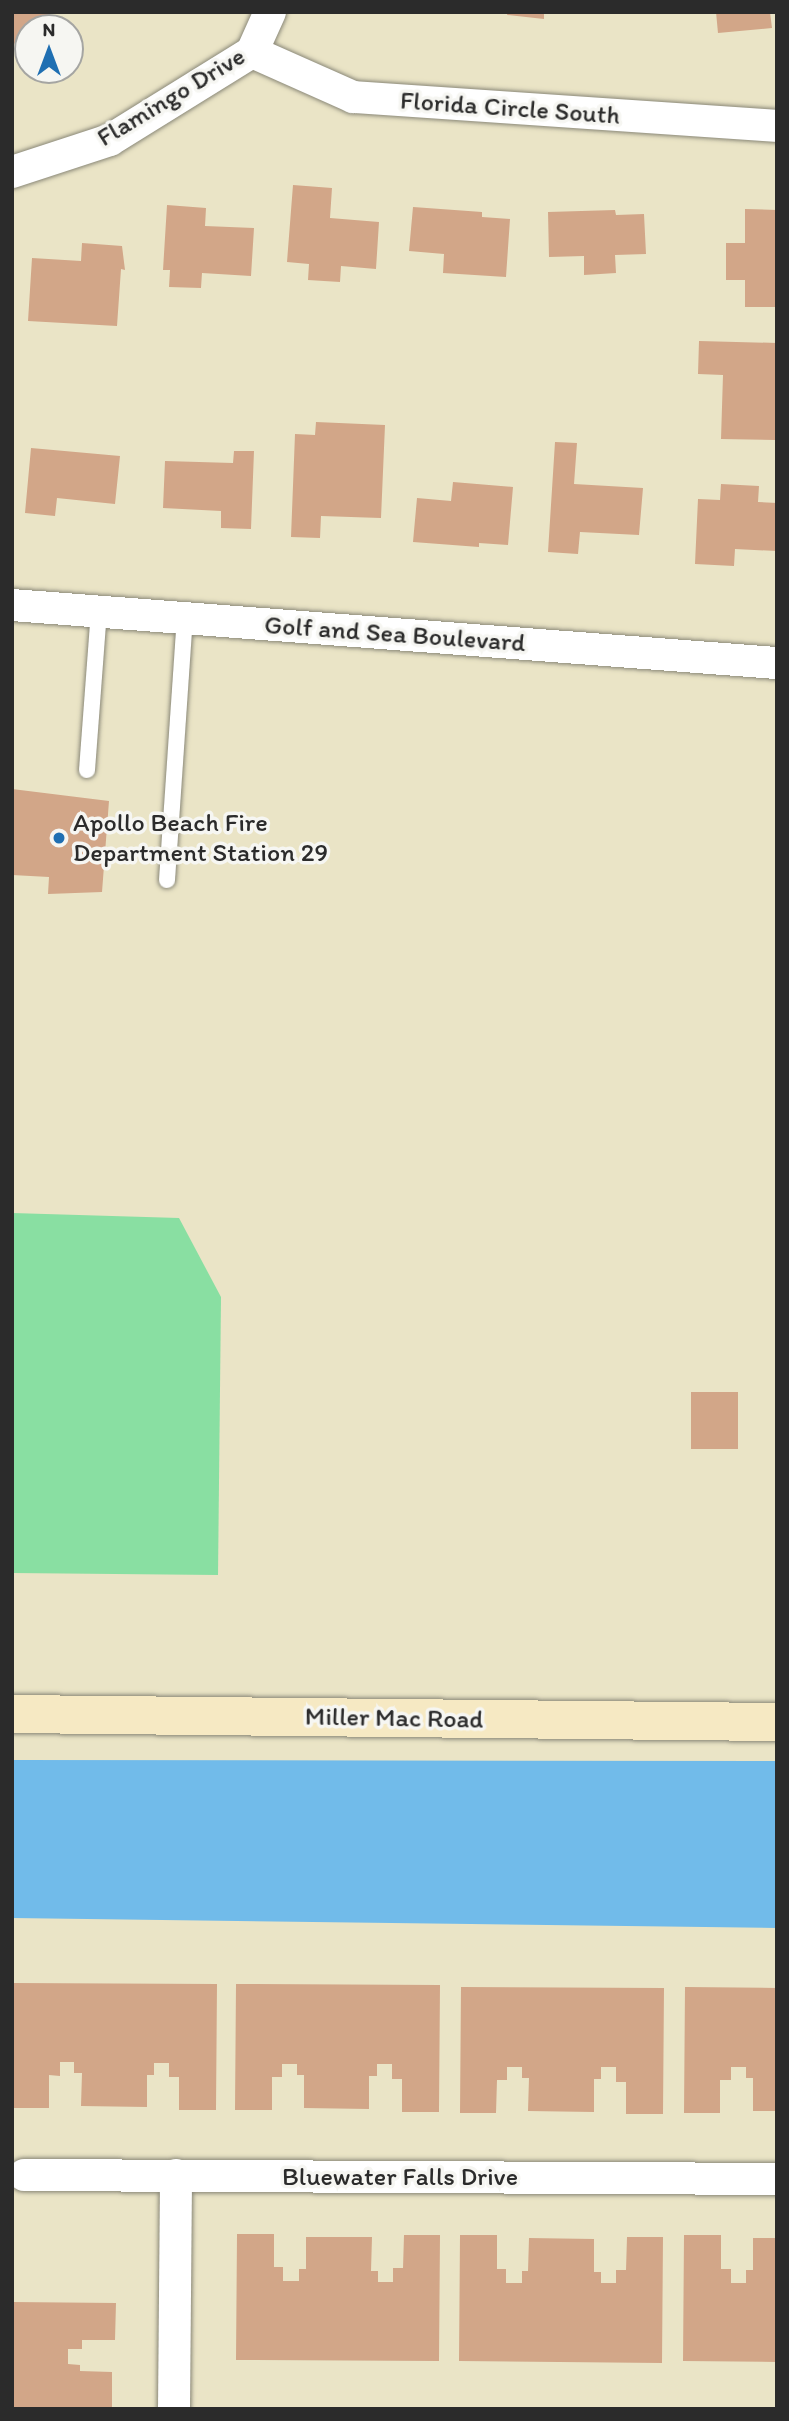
<!DOCTYPE html>
<style>
body{margin:0}
#map{position:relative;width:789px;height:2421px;overflow:hidden;background:#eae4c6;font-family:Itim,sans-serif}
div>[style]{position:absolute}
.green>*{inset:0;background:#89dfa2}
.water>*{inset:0;background:#71bbea}
.building>*{inset:0;background:#d2a688}
.roads{filter:drop-shadow(0 0 2px #8a8878) drop-shadow(0 0 2px #8a8878)}
.lane>*{height:16px;margin:-8px;padding:0 8px;transform-origin:8px;border-radius:8px;background:#fff}
.street>*{height:32px;margin:-16px;padding:0 16px;transform-origin:16px;border-radius:16px;background:#fff}
.secondary>*{height:38px;margin:-19px;padding:0 19px;transform-origin:19px;border-radius:19px;background:#f6e9c3}
.dots>*{width:19px;height:19px;translate:-50% -50%;box-sizing:border-box;border:4px solid #f6f6f2;border-radius:50%}
span{translate:-50% -50%;white-space:nowrap;text-align:center;line-height:1.15;-webkit-text-stroke:7px #f6f6f2;paint-order:stroke}
.street-label{font-size:26px;color:#2b2b2b}
.poi-label{font-size:26px;color:#2b2b2b}
.left{translate:0 -50%;text-align:left}
.frame{position:absolute;inset:0;border:14px solid #2b2b2b;pointer-events:none}
.north{position:absolute;left:14px;top:14px;width:70px;height:70px;box-sizing:border-box;background:#f6f6f2;border:2px solid #a5a5a2;border-radius:50%;rotate:0deg;font-size:19px;font-weight:700;line-height:28px;text-align:center;color:#2b2b2b}
.north::after{content:'';display:block;margin:auto;width:24px;height:32px;background:#1f6fb2;clip-path:polygon(50% 0,100% 100%,50% 72%,0 100%)}
</style>
<div id="map">
<div class="green">
<div style="clip-path:polygon(12px 1213px,179px 1218px,221px 1297px,218px 1575px,12px 1573px)"></div>
</div>
<div class="water">
<div style="clip-path:polygon(12px 1760px,777px 1761px,777px 1928px,12px 1918px)"></div>
</div>
<div class="building">
<div style="clip-path:polygon(12px 12px,53px 12px,42px 18px,47px 28px,28px 28px,28px 55px,22px 58px,12px 39px)"></div>
<div style="clip-path:polygon(508px 12px,544px 12px,544px 19px,507px 15px)"></div>
<div style="clip-path:polygon(716px 12px,770px 12px,772px 28px,718px 33px)"></div>
<div style="clip-path:polygon(293px 185px,332px 188px,330px 218px,379px 222px,376px 269px,341px 266px,340px 282px,308px 280px,309px 264px,287px 262px)"></div>
<div style="clip-path:polygon(167px 205px,206px 208px,205px 226px,254px 228px,251px 276px,202px 273px,201px 288px,169px 287px,170px 270px,163px 270px)"></div>
<div style="clip-path:polygon(413px 207px,482px 212px,482px 217px,510px 219px,506px 277px,443px 273px,444px 254px,409px 251px)"></div>
<div style="clip-path:polygon(745px 209px,777px 210px,777px 307px,745px 307px,745px 280px,726px 280px,726px 243px,745px 243px)"></div>
<div style="clip-path:polygon(615px 210px,616px 215px,644px 214px,646px 254px,615px 255px,616px 273px,584px 275px,584px 256px,549px 257px,548px 212px)"></div>
<div style="clip-path:polygon(82px 243px,122px 246px,125px 270px,121px 269px,117px 326px,28px 321px,32px 258px,81px 261px)"></div>
<div style="clip-path:polygon(699px 341px,777px 343px,776px 440px,721px 439px,723px 375px,698px 374px)"></div>
<div style="clip-path:polygon(316px 422px,385px 425px,381px 518px,321px 516px,320px 538px,291px 537px,295px 434px,315px 435px)"></div>
<div style="clip-path:polygon(555px 442px,577px 443px,574px 484px,643px 488px,639px 535px,580px 532px,578px 554px,548px 552px)"></div>
<div style="clip-path:polygon(31px 448px,120px 456px,115px 504px,57px 498px,55px 516px,25px 513px)"></div>
<div style="clip-path:polygon(234px 451px,254px 451px,251px 529px,221px 528px,221px 511px,163px 508px,165px 461px,233px 463px)"></div>
<div style="clip-path:polygon(453px 482px,513px 487px,508px 545px,479px 543px,479px 547px,413px 542px,417px 498px,451px 501px)"></div>
<div style="clip-path:polygon(721px 484px,759px 486px,758px 502px,777px 503px,777px 551px,735px 549px,734px 566px,695px 564px,698px 499px,720px 500px)"></div>
<div style="clip-path:polygon(12px 789px,109px 801px,102px 892px,48px 894px,49px 877px,12px 875px)"></div>
<div style="clip-path:polygon(691px 1392px,738px 1392px,738px 1449px,691px 1449px)"></div>
<div style="clip-path:polygon(13px 1983px,217px 1984px,216px 2110px,179px 2110px,179px 2077px,169px 2077px,169px 2063px,154px 2063px,154px 2075px,147px 2075px,147px 2107px,81px 2106px,82px 2073px,74px 2073px,74px 2062px,60px 2062px,60px 2076px,49px 2075px,49px 2108px,12px 2108px)"></div>
<div style="clip-path:polygon(236px 1984px,440px 1985px,439px 2112px,402px 2112px,402px 2079px,392px 2079px,392px 2064px,377px 2064px,377px 2076px,369px 2076px,369px 2109px,304px 2108px,304px 2075px,297px 2075px,297px 2064px,282px 2064px,282px 2077px,272px 2077px,272px 2110px,235px 2110px)"></div>
<div style="clip-path:polygon(461px 1987px,664px 1988px,663px 2114px,626px 2114px,626px 2082px,616px 2082px,616px 2067px,601px 2067px,601px 2079px,594px 2079px,594px 2112px,528px 2111px,529px 2078px,522px 2078px,522px 2067px,507px 2067px,507px 2080px,497px 2080px,496px 2113px,460px 2113px)"></div>
<div style="clip-path:polygon(685px 1987px,777px 1988px,777px 2111px,753px 2111px,753px 2078px,746px 2078px,746px 2067px,731px 2067px,731px 2080px,720px 2080px,720px 2113px,684px 2113px)"></div>
<div style="clip-path:polygon(237px 2234px,274px 2234px,274px 2267px,283px 2267px,283px 2281px,299px 2281px,299px 2269px,306px 2269px,306px 2237px,372px 2237px,371px 2271px,378px 2271px,378px 2282px,393px 2282px,393px 2268px,403px 2268px,404px 2235px,440px 2235px,439px 2361px,236px 2360px)"></div>
<div style="clip-path:polygon(460px 2235px,497px 2235px,497px 2269px,506px 2269px,506px 2283px,522px 2283px,522px 2271px,528px 2271px,529px 2238px,594px 2239px,594px 2272px,601px 2272px,601px 2283px,616px 2283px,616px 2270px,626px 2270px,627px 2237px,663px 2237px,662px 2363px,459px 2361px)"></div>
<div style="clip-path:polygon(684px 2235px,721px 2235px,721px 2269px,731px 2269px,731px 2283px,746px 2283px,746px 2270px,753px 2270px,753px 2238px,777px 2238px,777px 2362px,683px 2361px)"></div>
<div style="clip-path:polygon(12px 2302px,116px 2303px,115px 2340px,82px 2340px,82px 2349px,68px 2349px,68px 2364px,80px 2365px,80px 2371px,112px 2372px,112px 2409px,12px 2409px)"></div>
</div>
<div class="roads">
<div class="lane">
<div style="left:87px;top:770px;width:159px;rotate:-85.7deg"></div>
<div style="left:167px;top:880px;width:263px;rotate:-86.1deg"></div>
</div>
<div class="street">
<div style="left:252px;top:52px;width:111px;rotate:24deg"></div>
<div style="left:353px;top:97px;width:425px;rotate:3.9deg"></div>
<div style="left:12px;top:172px;width:103px;rotate:-18.1deg"></div>
<div style="left:110px;top:140px;width:167px;rotate:-31.8deg"></div>
<div style="left:252px;top:52px;width:44px;rotate:-65.8deg"></div>
<div style="left:12px;top:605px;width:767px;rotate:4.34deg"></div>
<div style="left:24px;top:2175px;width:753px;rotate:0.3deg"></div>
<div style="left:174px;top:2409px;width:234px;rotate:-89.5deg"></div>
</div>
<div class="secondary">
<div style="left:12px;top:1714px;width:765px;rotate:0.6deg"></div>
</div>
</div>
<div class="dots">
<div style="left:59px;top:838px;background:#1f6fb2"></div>
</div>
<div class="street-label">
<span style="left:171px;top:97px;rotate:-31deg">Flamingo Drive</span>
<span style="left:510px;top:108px;rotate:4deg">Florida Circle South</span>
<span style="left:395px;top:634px;rotate:4deg">Golf and Sea Boulevard</span>
<span style="left:394px;top:1718px;rotate:1deg">Miller Mac Road</span>
<span style="left:400px;top:2177px">Bluewater Falls Drive</span>
</div>
<div class="poi-label">
<span class="left" style="left:73px;top:838px">Apollo Beach Fire<br>Department Station 29</span>
</div>
<div class="frame"></div>
<div class="north">N</div>
</div>
